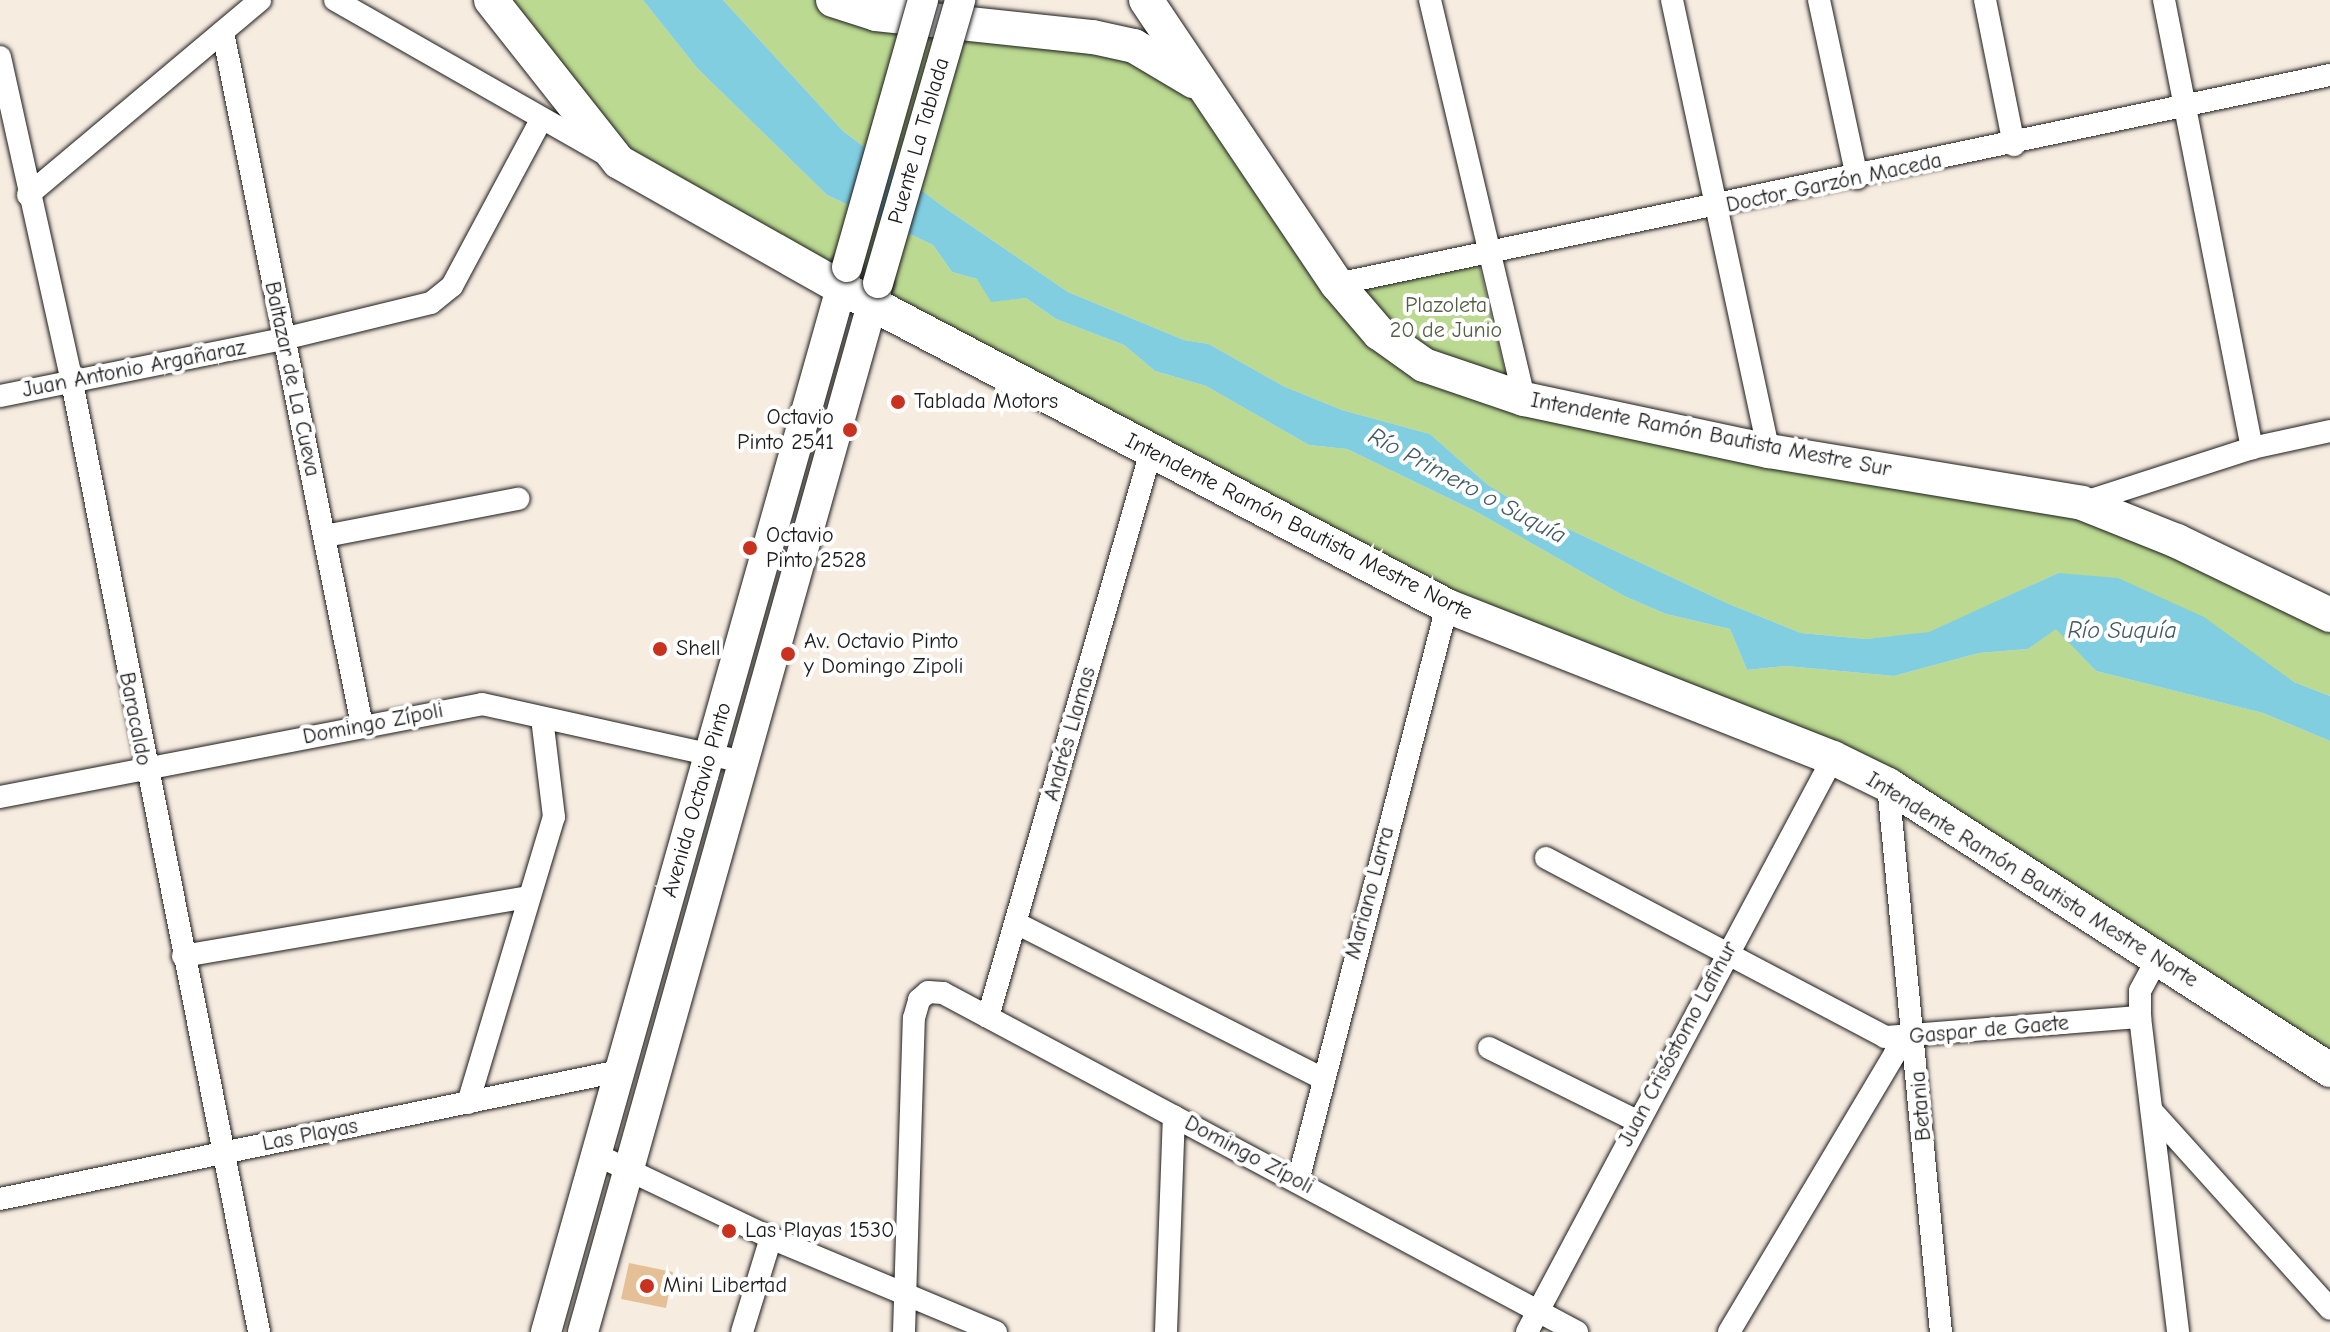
<!DOCTYPE html>
<meta charset="utf-8">
<style>
body{margin:0}
#map{position:relative;width:2330px;height:1332px;overflow:hidden;background:#f7ece0;font-family:"Comic Neue",sans-serif}
div>[style]{position:absolute}
.green>*{inset:0;background:#bbd991}
.water>*{inset:0;background:#81cee1}
.building>*{inset:0;background:#e5bf96}
.roads{filter:drop-shadow(0 0 2px #1c1c1c) drop-shadow(0 0 2px #1c1c1c)}
.minor>*{height:22px;margin:-11px;padding:0 11px;transform-origin:11px;border-radius:11px;background:#fff}
.secondary>*{height:30px;margin:-15px;padding:0 15px;transform-origin:15px;border-radius:15px;background:#fff}
.primary>*{height:34px;margin:-17px;padding:0 17px;transform-origin:17px;border-radius:17px;background:#fff}
.bridges{filter:drop-shadow(0 0 2px #1c1c1c) drop-shadow(0 0 2px #1c1c1c)}
.secondary-bridge>*{height:30px;margin:-15px;padding:0 15px;transform-origin:15px;border-radius:15px;background:#fff}
.dots>*{width:22px;height:22px;translate:-50% -50%;box-sizing:border-box;border:4px solid #fff;border-radius:50%}
span{translate:-50% -50%;white-space:nowrap;text-align:center;line-height:1.15;-webkit-text-stroke:8px #fff;paint-order:stroke}
.street-label{font-size:22px;color:#1c1c1c}
.park-label{font-size:22px;color:#545e45}
.poi-label{font-size:22px;color:#1c1c1c}
.left{translate:0 -50%;text-align:left}
.right{translate:-100% -50%;text-align:right}
.water-label{font-size:24px;color:#3f5a61;font-style:italic}
</style>
<div id="map">
<div class="green">
<div style="clip-path:polygon(491px 0,643px 0,697px 68px,827px 195px,933px 245px,952px 272px,977px 279px,996px 301px,1026px 298px,1056px 319px,1124px 345px,1155px 371px,1206px 386px,1309px 445px,1347px 449px,1475px 511px,1624px 596px,1666px 614px,1730px 629px,1747px 670px,1786px 666px,1894px 676px,1979px 653px,2028px 649px,2056px 628px,2096px 671px,2263px 713px,2330px 741px,2330px 1070px,1920px 804px,1447px 606px,619px 162px)"></div>
<div style="clip-path:polygon(723px 0,833px 0,1159px 58px,1424px 365px,2082px 503px,2330px 615px,2330px 696px,2294px 682px,2252px 655px,2058px 573px,1929px 633px,1866px 639px,1801px 633px,1729px 604px,1532px 512px,1488px 485px,1430px 434px,1342px 410px,1283px 386px,1209px 344px,1184px 340px,1068px 292px,945px 208px,843px 131px)"></div>
<div style="clip-path:polygon(1479px 265px,1509px 387px,1427px 357px,1352px 290px)"></div>
</div>
<div class="water">
<div style="clip-path:polygon(643px 0,723px 0,843px 131px,945px 208px,1068px 292px,1184px 340px,1209px 344px,1283px 386px,1342px 410px,1430px 434px,1488px 485px,1532px 512px,1729px 604px,1801px 633px,1866px 639px,1929px 632px,2058px 573px,2118px 578px,2204px 617px,2294px 682px,2330px 696px,2330px 741px,2263px 713px,2096px 671px,2056px 629px,2028px 649px,1979px 653px,1894px 676px,1786px 666px,1747px 670px,1730px 629px,1666px 614px,1624px 596px,1475px 511px,1347px 449px,1309px 445px,1206px 386px,1155px 371px,1124px 345px,1056px 319px,1026px 298px,991px 302px,977px 279px,952px 272px,933px 245px,827px 195px,697px 68px)"></div>
</div>
<div class="building">
<div style="clip-path:polygon(629px 1263px,673px 1272px,666px 1308px,621px 1299px)"></div>
</div>
<div class="roads">
<div class="minor">
<div style="left:335px;top:0;width:314px;rotate:29.7deg"></div>
<div style="left:1430px;top:0;width:410px;rotate:76.7deg"></div>
<div style="left:1672px;top:0;width:461px;rotate:77.9deg"></div>
<div style="left:1819px;top:0;width:182px;rotate:77.9deg"></div>
<div style="left:1985px;top:0;width:148px;rotate:78.7deg"></div>
<div style="left:2164px;top:0;width:457px;rotate:78.9deg"></div>
<div style="left:223px;top:32px;width:708px;rotate:78.67deg"></div>
<div style="left:0;top:57px;width:333px;rotate:77.5deg"></div>
<div style="left:72px;top:382px;width:968px;rotate:78.86deg"></div>
<div style="left:28px;top:195px;width:303px;rotate:-40deg"></div>
<div style="left:1337px;top:284px;width:1015px;rotate:-11.89deg"></div>
<div style="left:0;top:396px;width:289px;rotate:-11.4deg"></div>
<div style="left:283px;top:339px;width:152px;rotate:-13.7deg"></div>
<div style="left:431px;top:303px;width:27px;rotate:-39deg"></div>
<div style="left:452px;top:286px;width:188px;rotate:-61.8deg"></div>
<div style="left:2082px;top:503px;width:179px;rotate:-17.9deg"></div>
<div style="left:2252px;top:448px;width:80px;rotate:-12.3deg"></div>
<div style="left:325px;top:536px;width:197px;rotate:-10.9deg"></div>
<div style="left:1888px;top:785px;width:550px;rotate:84.47deg"></div>
<div style="left:0;top:797px;width:491px;rotate:-10.9deg"></div>
<div style="left:482px;top:704px;width:268px;rotate:12.5deg"></div>
<div style="left:1546px;top:858px;width:383px;rotate:27.8deg"></div>
<div style="left:1885px;top:1037px;width:256px;rotate:-4.5deg"></div>
<div style="left:1016px;top:923px;width:342px;rotate:26.9deg"></div>
<div style="left:183px;top:956px;width:351px;rotate:-9.7deg"></div>
<div style="left:2157px;top:959px;width:36px;rotate:118deg"></div>
<div style="left:2140px;top:991px;width:26px;rotate:90deg"></div>
<div style="left:2140px;top:1017px;width:317px;rotate:83.1deg"></div>
<div style="left:988px;top:1017px;width:589px;rotate:-73.93deg"></div>
<div style="left:1489px;top:1048px;width:165px;rotate:26.3deg"></div>
<div style="left:468px;top:1103px;width:299px;rotate:-73.3deg"></div>
<div style="left:554px;top:817px;width:100px;rotate:-96.9deg"></div>
<div style="left:2152px;top:1111px;width:266px;rotate:48deg"></div>
<div style="left:595px;top:1154px;width:195px;rotate:25.5deg"></div>
<div style="left:771px;top:1238px;width:244px;rotate:22.7deg"></div>
<div style="left:1298px;top:1181px;width:594px;rotate:-75.47deg"></div>
<div style="left:0;top:1199px;width:632px;rotate:-11.68deg"></div>
<div style="left:742px;top:1332px;width:98px;rotate:-72.9deg"></div>
<div style="left:904px;top:1332px;width:314px;rotate:-88.2deg"></div>
<div style="left:914px;top:1018px;width:19px;rotate:-74deg"></div>
<div style="left:919px;top:1000px;width:12px;rotate:-42deg"></div>
<div style="left:928px;top:992px;width:15px;rotate:4deg"></div>
<div style="left:943px;top:993px;width:719px;rotate:28.13deg"></div>
<div style="left:1166px;top:1332px;width:216px;rotate:-87.9deg"></div>
<div style="left:1527px;top:1332px;width:650px;rotate:-61.94deg"></div>
<div style="left:1729px;top:1332px;width:325px;rotate:-59.2deg"></div>
<div style="left:1895px;top:1053px;width:24px;rotate:-35deg"></div>
</div>
<div class="secondary">
<div style="left:546px;top:1332px;width:1107px;rotate:-74.22deg"></div>
<div style="left:583px;top:1332px;width:1090px;rotate:-74.29deg"></div>
</div>
<div class="primary">
<div style="left:491px;top:0;width:206px;rotate:51.7deg"></div>
<div style="left:619px;top:162px;width:254px;rotate:29.5deg"></div>
<div style="left:840px;top:287px;width:686px;rotate:27.72deg"></div>
<div style="left:1447px;top:606px;width:415px;rotate:21.5deg"></div>
<div style="left:1833px;top:758px;width:61px;rotate:26.1deg"></div>
<div style="left:1888px;top:785px;width:526px;rotate:32.81deg"></div>
<div style="left:833px;top:0;width:45px;rotate:18deg"></div>
<div style="left:876px;top:14px;width:218px;rotate:6.1deg"></div>
<div style="left:1093px;top:37px;width:42px;rotate:12.4deg"></div>
<div style="left:1134px;top:46px;width:69px;rotate:30.7deg"></div>
<div style="left:1146px;top:0;width:342px;rotate:56.1deg"></div>
<div style="left:1337px;top:284px;width:65px;rotate:49.4deg"></div>
<div style="left:1379px;top:333px;width:55px;rotate:35.4deg"></div>
<div style="left:1424px;top:365px;width:106px;rotate:18.8deg"></div>
<div style="left:1524px;top:399px;width:250px;rotate:12deg"></div>
<div style="left:1769px;top:451px;width:317px;rotate:9.4deg"></div>
<div style="left:2082px;top:503px;width:102px;rotate:21.8deg"></div>
<div style="left:2177px;top:541px;width:170px;rotate:25.8deg"></div>
</div>
</div>
<div class="bridges">
<div class="secondary-bridge">
<div style="left:847px;top:267px;width:278px;rotate:-74.1deg"></div>
<div style="left:878px;top:283px;width:295px;rotate:-73.8deg"></div>
</div>
</div>
<div class="dots">
<div style="left:898px;top:402px;background:#c8321e"></div>
<div style="left:850px;top:430px;background:#c8321e"></div>
<div style="left:750px;top:548px;background:#c8321e"></div>
<div style="left:660px;top:649px;background:#c8321e"></div>
<div style="left:788px;top:654px;background:#c8321e"></div>
<div style="left:729px;top:1231px;background:#c8321e"></div>
<div style="left:647px;top:1286px;background:#c8321e"></div>
</div>
<div class="street-label">
<span style="left:919px;top:141px;rotate:-74deg">Puente La Tablada</span>
<span style="left:1834px;top:183px;rotate:-12deg">Doctor Garzón Maceda</span>
<span style="left:134px;top:369px;rotate:-11deg">Juan Antonio Argañaraz</span>
<span style="left:292px;top:379px;rotate:78deg">Baltazar de La Cueva</span>
<span style="left:1711px;top:435px;rotate:11deg">Intendente Ramón Bautista Mestre Sur</span>
<span style="left:1299px;top:527px;rotate:27deg">Intendente Ramón Bautista Mestre Norte</span>
<span style="left:135px;top:719px;rotate:79deg">Baracaldo</span>
<span style="left:373px;top:724px;rotate:-11deg">Domingo Zípoli</span>
<span style="left:1070px;top:734px;rotate:-74deg">Andrés Llamas</span>
<span style="left:697px;top:800px;rotate:-74deg">Avenida Octavio Pinto</span>
<span style="left:2032px;top:880px;rotate:32deg">Intendente Ramón Bautista Mestre Norte</span>
<span style="left:1370px;top:893px;rotate:-75deg">Mariano Larra</span>
<span style="left:1989px;top:1030px;rotate:-5deg">Gaspar de Gaete</span>
<span style="left:1678px;top:1044px;rotate:-62deg">Juan Crisóstomo Lafinur</span>
<span style="left:1921px;top:1106px;rotate:-95deg">Betania</span>
<span style="left:310px;top:1135px;rotate:-11deg">Las Playas</span>
<span style="left:1249px;top:1155px;rotate:28deg">Domingo Zípoli</span>
</div>
<div class="park-label">
<span style="left:1446px;top:318px">Plazoleta<br>20 de Junio</span>
</div>
<div class="poi-label">
<span class="left" style="left:914px;top:402px">Tablada Motors</span>
<span class="right" style="left:834px;top:430px">Octavio<br>Pinto 2541</span>
<span class="left" style="left:766px;top:548px">Octavio<br>Pinto 2528</span>
<span class="left" style="left:804px;top:654px">Av. Octavio Pinto<br>y Domingo Zipoli</span>
<span class="left" style="left:676px;top:649px">Shell</span>
<span class="left" style="left:745px;top:1231px">Las Playas 1530</span>
<span class="left" style="left:663px;top:1286px">Mini Libertad</span>
</div>
<div class="water-label">
<span style="left:1467px;top:486px;rotate:28deg">Río Primero o Suquía</span>
<span style="left:2122px;top:631px">Río Suquía</span>
</div>
</div>
